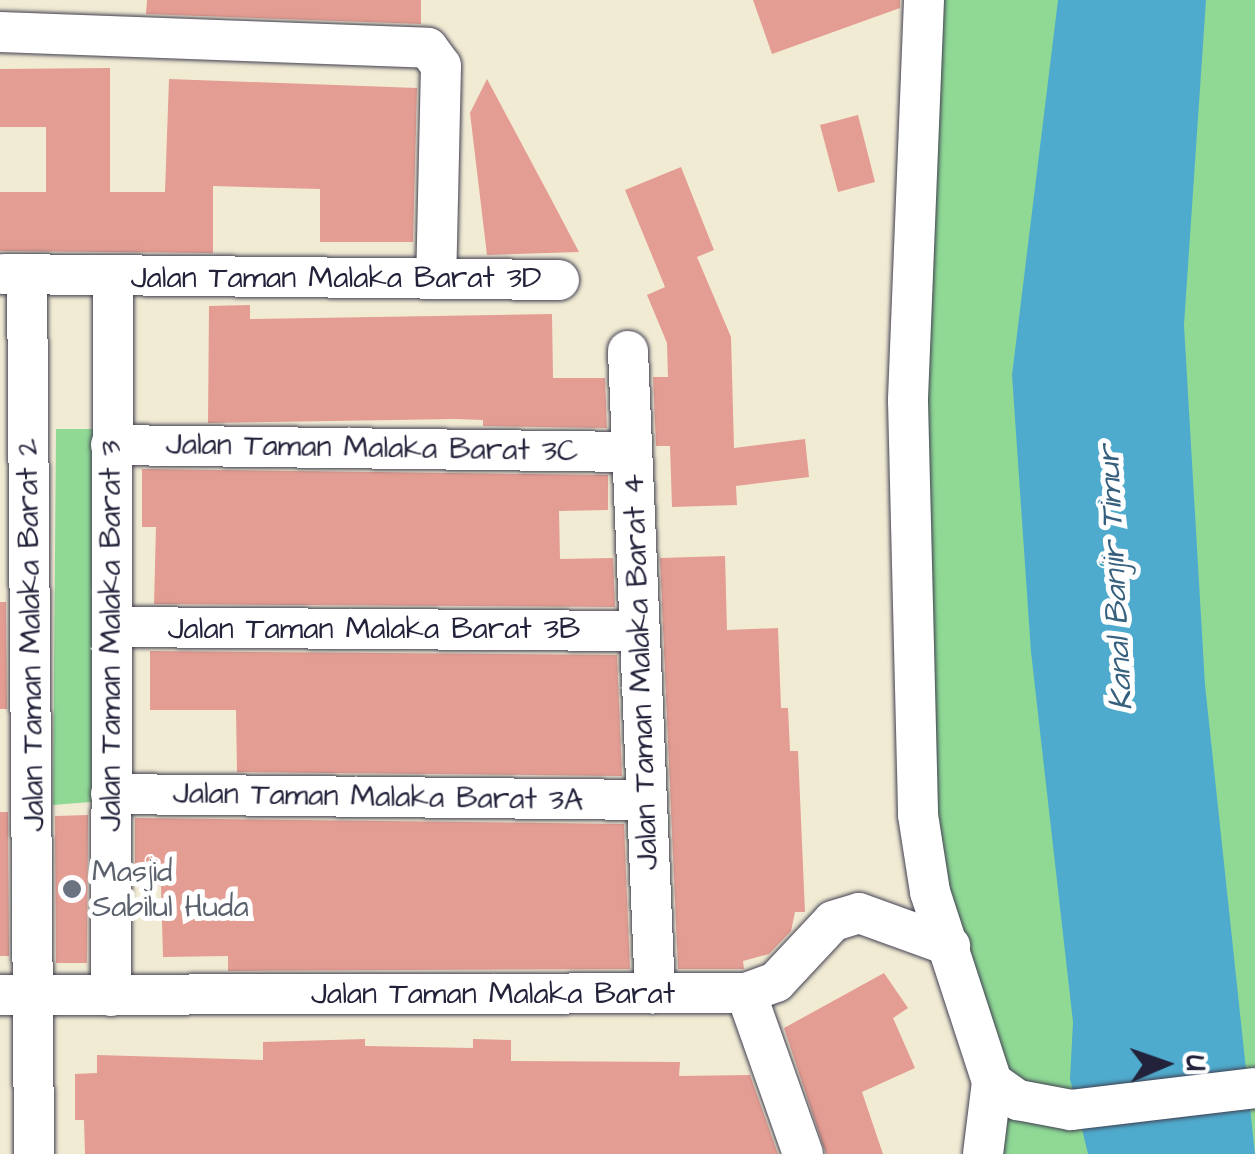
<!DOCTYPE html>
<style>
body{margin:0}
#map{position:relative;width:1255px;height:1154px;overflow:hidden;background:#f2ebd4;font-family:"Architects Daughter",sans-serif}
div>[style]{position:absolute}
.green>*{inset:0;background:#8fd995}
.water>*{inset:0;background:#4fabcd}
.building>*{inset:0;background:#e49d92}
.roads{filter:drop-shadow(0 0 2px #414052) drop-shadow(0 0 2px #414052)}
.minor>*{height:40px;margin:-20px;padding:0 20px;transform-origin:20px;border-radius:20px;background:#fff}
.dots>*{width:28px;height:28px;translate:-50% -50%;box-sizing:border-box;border:5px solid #fff;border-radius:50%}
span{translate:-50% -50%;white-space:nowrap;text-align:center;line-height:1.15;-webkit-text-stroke:10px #fff;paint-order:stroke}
.street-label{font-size:30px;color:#22223b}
.worship-label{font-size:30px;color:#5b616d}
.left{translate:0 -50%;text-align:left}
.water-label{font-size:32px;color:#36607d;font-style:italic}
.north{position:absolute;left:1115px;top:1014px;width:100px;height:100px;-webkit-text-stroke:8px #fff;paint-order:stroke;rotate:88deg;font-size:28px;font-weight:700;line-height:40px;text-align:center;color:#22223b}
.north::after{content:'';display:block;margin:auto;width:35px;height:45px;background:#22223b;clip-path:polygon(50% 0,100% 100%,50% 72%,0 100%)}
</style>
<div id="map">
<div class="green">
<div style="clip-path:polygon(924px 0,1255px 0,1255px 1154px,983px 1154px,992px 1082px,930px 892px)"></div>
<div style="clip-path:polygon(56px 429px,111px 429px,103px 801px,53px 805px)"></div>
</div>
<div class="water">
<div style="clip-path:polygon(1058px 0,1206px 0,1184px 325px,1205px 685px,1255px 1154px,1088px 1154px,1070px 1079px,1073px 1022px,1031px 652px,1012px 375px)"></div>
</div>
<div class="building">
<div style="clip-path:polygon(147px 0,421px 0,421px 24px,146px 14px)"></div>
<div style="clip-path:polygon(753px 0,900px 0,900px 8px,772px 54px)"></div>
<div style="clip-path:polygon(110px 68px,110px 192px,165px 192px,169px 79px,417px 88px,413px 242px,320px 242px,320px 189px,213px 186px,213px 253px,0 251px,0 192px,46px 192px,46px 127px,0 127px,0 69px)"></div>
<div style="clip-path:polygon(487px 79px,549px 195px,579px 252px,487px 255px,470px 113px)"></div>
<div style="clip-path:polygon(858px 115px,875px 182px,838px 192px,820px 125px)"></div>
<div style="clip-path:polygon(681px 167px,714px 250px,697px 257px,731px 337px,734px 448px,805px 439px,809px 477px,736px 486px,737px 505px,672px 507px,670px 446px,656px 446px,653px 377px,668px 377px,667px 343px,647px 295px,665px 287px,625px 190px)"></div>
<div style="clip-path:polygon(250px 305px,250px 319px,552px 314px,553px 378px,605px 378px,607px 428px,483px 426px,483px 420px,455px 419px,208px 423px,209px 306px)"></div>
<div style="clip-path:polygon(142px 469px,608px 475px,608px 510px,559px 511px,560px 559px,613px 558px,615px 607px,154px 604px,156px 527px,142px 527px)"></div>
<div style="clip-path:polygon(725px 556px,727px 630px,778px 628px,781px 708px,788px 708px,790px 751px,798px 751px,805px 912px,795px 912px,791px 931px,769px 954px,743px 961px,744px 969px,678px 969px,660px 558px)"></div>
<div style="clip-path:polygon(0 602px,6px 602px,7px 709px,0 709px)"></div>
<div style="clip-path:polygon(150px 651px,617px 655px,622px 776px,237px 772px,236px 710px,150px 710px)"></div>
<div style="clip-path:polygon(0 812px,8px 812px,9px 956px,0 956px)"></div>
<div style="clip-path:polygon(88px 815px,87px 963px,56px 963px,55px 816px)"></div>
<div style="clip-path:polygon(135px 818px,624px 824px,630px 969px,228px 971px,228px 956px,163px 957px,161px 886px,135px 886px)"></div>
<div style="clip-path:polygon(884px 973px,908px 1008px,893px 1018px,915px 1068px,862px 1092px,883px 1154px,826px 1154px,784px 1028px)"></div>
<div style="clip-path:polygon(365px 1039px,365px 1046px,473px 1048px,473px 1039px,511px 1040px,511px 1061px,680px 1062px,679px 1076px,750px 1075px,778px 1154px,85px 1154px,84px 1120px,75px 1120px,75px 1074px,97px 1073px,97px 1055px,263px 1060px,263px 1042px)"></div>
</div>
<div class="roads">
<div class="minor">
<div style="left:924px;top:0;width:401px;rotate:92.3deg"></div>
<div style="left:908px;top:401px;width:414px;rotate:88.6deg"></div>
<div style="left:918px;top:815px;width:78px;rotate:81.1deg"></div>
<div style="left:930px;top:892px;width:200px;rotate:71.9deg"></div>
<div style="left:992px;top:1082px;width:32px;rotate:35deg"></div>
<div style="left:1018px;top:1100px;width:54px;rotate:10.7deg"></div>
<div style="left:1071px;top:1110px;width:185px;rotate:-6.8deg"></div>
<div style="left:0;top:32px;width:428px;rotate:2.1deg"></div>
<div style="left:428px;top:48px;width:22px;rotate:54deg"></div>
<div style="left:441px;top:66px;width:213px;rotate:91.3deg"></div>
<div style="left:3px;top:274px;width:556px;rotate:0.62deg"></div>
<div style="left:27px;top:275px;width:879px;rotate:89.54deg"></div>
<div style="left:628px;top:351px;width:643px;rotate:87.59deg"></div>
<div style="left:111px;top:445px;width:521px;rotate:0.77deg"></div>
<div style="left:112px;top:627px;width:525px;rotate:0.44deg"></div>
<div style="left:111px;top:794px;width:535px;rotate:0.64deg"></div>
<div style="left:746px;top:993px;width:171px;rotate:70.5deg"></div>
<div style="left:0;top:995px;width:746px;rotate:-0.15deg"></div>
<div style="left:746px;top:993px;width:32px;rotate:-20deg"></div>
<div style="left:776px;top:982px;width:83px;rotate:-46.9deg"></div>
<div style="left:833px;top:921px;width:27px;rotate:-17deg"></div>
<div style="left:859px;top:913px;width:97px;rotate:19.9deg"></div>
<div style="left:111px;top:996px;width:719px;rotate:-89.84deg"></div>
<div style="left:983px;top:1154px;width:73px;rotate:-82.9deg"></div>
</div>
</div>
<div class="dots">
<div style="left:72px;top:889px;background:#6b7280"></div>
</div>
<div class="street-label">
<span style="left:336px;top:278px">Jalan Taman Malaka Barat 3D</span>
<span style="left:372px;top:448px;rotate:1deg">Jalan Taman Malaka Barat 3C</span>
<span style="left:374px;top:629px">Jalan Taman Malaka Barat 3B</span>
<span style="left:31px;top:635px;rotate:-91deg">Jalan Taman Malaka Barat 2</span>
<span style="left:111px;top:636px;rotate:-90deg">Jalan Taman Malaka Barat 3</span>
<span style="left:641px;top:672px;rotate:-92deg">Jalan Taman Malaka Barat 4</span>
<span style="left:378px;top:797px;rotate:1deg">Jalan Taman Malaka Barat 3A</span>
<span style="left:493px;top:994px">Jalan Taman Malaka Barat</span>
</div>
<div class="worship-label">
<span class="left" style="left:92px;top:889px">Masjid<br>Sabilul Huda</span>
</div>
<div class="water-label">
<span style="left:1116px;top:578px;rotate:-93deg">Kanal Banjir Timur</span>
</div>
<div class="north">U</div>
</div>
